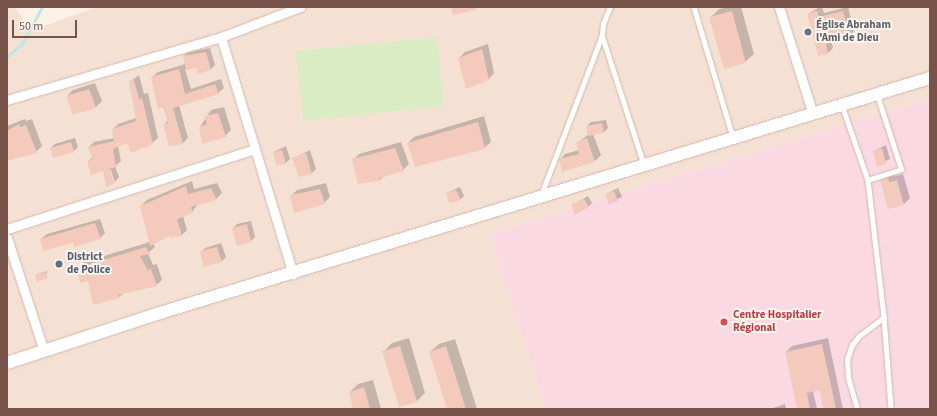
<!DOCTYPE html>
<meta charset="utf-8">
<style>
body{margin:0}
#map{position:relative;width:937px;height:416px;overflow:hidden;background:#fdf1e6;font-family:"Source Sans 3",sans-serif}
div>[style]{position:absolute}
.residential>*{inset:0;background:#f5e1d4}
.medical>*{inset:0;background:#fbd9e2}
.green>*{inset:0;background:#daecc3}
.shadow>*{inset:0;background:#0003}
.stream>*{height:2.5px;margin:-1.25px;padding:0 1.25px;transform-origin:1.25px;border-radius:1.25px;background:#b9e8e8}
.building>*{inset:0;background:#f4cabc}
.roads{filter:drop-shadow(0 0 1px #d2b9ae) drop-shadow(0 0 1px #d2b9ae)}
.lane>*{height:4.5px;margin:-2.25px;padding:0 2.25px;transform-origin:2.25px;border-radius:2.25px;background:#fff}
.street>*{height:9px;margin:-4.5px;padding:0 4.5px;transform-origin:4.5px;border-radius:4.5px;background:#fff}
.secondary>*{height:12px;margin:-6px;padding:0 6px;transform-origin:6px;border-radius:6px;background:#fff}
.dots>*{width:11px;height:11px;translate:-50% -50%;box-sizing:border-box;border:2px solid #fff5ed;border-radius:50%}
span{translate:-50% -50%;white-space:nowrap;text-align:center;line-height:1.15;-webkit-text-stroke:4px #fff5ed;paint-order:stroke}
.worship-label{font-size:11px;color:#5b616d;font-weight:700}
.left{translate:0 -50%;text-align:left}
.service-label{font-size:11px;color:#4e5e75;font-weight:700}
.health-label{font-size:11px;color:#be3a42;font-weight:700}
.frame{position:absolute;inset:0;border:8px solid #785349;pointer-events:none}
.scale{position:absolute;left:12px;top:20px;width:65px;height:18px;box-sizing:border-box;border:2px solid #785349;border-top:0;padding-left:5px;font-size:12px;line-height:14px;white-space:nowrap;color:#785349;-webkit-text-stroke:3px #fff5ed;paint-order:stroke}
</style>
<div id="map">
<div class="residential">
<div style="clip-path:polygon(7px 7px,15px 7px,30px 31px,97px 7px,930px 7px,930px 409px,7px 409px)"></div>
</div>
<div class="medical">
<div style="clip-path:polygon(930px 99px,930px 409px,547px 409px,490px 234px)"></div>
</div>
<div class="green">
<div style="clip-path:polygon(437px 37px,444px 106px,303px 121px,296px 51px)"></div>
</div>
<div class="shadow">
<div style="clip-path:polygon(728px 7px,741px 7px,754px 54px,745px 62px,710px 18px,719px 9px)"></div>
<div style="clip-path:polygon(820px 7px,822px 7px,824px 13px,848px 7px,854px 31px,849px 37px,831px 41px,833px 48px,828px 53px,808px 14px)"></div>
<div style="clip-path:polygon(488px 44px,494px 73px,488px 80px,459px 58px,465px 52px)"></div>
<div style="clip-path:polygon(210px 48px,215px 65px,211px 69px,199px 73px,197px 66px,185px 69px,191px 89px,221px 79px,224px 88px,218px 93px,179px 105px,188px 138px,183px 143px,164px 125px,168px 120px,152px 77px,158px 72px,186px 64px,184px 56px,188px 52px)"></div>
<div style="clip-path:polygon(139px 75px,144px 94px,148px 93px,158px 138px,152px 143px,128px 142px,118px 146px,121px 161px,115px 166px,119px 177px,115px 182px,110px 168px,110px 173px,88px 161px,93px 157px,89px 147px,94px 142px,114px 138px,113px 129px,118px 124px,136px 118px,130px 82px)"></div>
<div style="clip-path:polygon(95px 83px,102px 101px,96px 107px,73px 113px,67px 96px,73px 90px)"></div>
<div style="clip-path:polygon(224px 107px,231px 130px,225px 136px,200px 127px,211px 110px)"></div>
<div style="clip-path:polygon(484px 116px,491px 142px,484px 148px,408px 143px,414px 137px)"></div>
<div style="clip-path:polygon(25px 119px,26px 121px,32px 119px,42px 146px,36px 152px,7px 160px,7px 126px)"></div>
<div style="clip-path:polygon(606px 120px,608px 128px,604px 132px,593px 134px,601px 155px,595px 161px,562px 170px,560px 160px,565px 154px,579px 150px,577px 143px,589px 134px,587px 126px,591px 122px)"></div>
<div style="clip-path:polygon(75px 138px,78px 147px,74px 151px,54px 157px,51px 148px,55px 144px)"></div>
<div style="clip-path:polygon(401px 142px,409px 164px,403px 170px,384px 175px,380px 180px,358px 183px,353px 160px,359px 154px)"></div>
<div style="clip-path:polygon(886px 145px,890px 159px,877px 165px,874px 151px)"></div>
<div style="clip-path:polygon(286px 146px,290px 159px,286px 163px,274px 152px)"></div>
<div style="clip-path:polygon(310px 150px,316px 169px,312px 173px,299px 176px,294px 158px)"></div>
<div style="clip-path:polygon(894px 172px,895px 176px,903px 174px,910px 198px,904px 204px,881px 180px)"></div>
<div style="clip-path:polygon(192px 181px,194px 189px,217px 183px,222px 193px,216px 199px,198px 204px,192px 212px,183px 216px,187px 230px,182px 235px,171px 234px,153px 243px,155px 247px,148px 253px,153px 265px,157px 264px,162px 280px,156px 285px,124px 293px,119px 297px,88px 280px,78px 268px,84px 262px,150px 242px,141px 206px,147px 200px)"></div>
<div style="clip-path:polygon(326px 183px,330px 197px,324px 203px,291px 196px,297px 190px)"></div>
<div style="clip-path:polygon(460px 187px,464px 196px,460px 200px,447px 193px)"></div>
<div style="clip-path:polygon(618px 188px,622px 197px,609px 203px,606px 194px)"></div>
<div style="clip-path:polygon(588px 196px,592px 203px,588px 207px,572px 205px)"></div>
<div style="clip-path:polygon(100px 219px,105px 233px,100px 238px,74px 242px,41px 239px,47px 234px)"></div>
<div style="clip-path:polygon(251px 221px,255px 237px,251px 241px,238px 244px,233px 228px,237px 224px)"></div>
<div style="clip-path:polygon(221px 243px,226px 257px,222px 261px,204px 266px,201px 252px,205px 248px)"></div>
<div style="clip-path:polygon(47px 271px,47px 277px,36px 275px,38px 274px)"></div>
<div style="clip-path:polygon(409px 338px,425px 393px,417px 401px,384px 351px,392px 343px)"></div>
<div style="clip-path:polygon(828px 338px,843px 409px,824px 409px,820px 389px,813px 391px,817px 409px,798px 409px,786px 352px,792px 346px)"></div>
<div style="clip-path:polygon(455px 339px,477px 409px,448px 409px,430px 352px,439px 344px)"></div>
<div style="clip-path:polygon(373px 380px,381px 409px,355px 409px,350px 392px,358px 384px)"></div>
<div style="clip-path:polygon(785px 404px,786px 409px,770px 409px)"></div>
</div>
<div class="stream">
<div style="left:7px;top:57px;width:20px;rotate:-41deg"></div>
<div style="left:22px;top:44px;width:42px;rotate:-61.6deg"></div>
</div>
<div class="building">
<div style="clip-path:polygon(451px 7px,476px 7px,476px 10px,453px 15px)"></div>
<div style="clip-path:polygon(732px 11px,746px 63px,724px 69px,709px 17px)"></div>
<div style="clip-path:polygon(817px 11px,819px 17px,843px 11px,850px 37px,826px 44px,828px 54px,818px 56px,807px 14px)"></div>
<div style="clip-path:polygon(482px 49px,489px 80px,466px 89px,458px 58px)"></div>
<div style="clip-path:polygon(206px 52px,211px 70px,198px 74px,196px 68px,186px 70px,183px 56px)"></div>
<div style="clip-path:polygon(179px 69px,185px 94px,215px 84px,219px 94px,173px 108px,183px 144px,169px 146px,163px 124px,168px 123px,164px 107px,158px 109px,151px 77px)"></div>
<div style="clip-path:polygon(134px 80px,139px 99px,142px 98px,153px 144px,131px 153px,127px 143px,113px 149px,116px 167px,109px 169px,115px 183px,106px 187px,103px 171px,91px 175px,87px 161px,93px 159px,88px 147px,114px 141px,112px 129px,136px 121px,129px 81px)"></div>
<div style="clip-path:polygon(89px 89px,96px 108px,73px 115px,66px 96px)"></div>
<div style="clip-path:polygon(218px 113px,226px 137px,202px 144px,199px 127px,207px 124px,204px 116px)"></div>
<div style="clip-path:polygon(478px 122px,485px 149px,415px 167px,407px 143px)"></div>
<div style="clip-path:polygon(602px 123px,604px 133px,588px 136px,586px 126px)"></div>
<div style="clip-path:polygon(19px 124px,20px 127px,26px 125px,37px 153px,7px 161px,7px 131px)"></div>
<div style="clip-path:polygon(587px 138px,595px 162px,562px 172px,559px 159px,579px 154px,576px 142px)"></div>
<div style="clip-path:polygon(71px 142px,74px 152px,53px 158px,50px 148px)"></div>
<div style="clip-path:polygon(395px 148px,404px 171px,379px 178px,380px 181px,358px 184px,352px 159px)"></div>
<div style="clip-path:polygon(882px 148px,886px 164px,877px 167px,873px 151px)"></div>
<div style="clip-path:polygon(282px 150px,286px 164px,276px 165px,273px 152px)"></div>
<div style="clip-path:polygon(306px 153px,312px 174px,299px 177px,292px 158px)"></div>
<div style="clip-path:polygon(888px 177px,889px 182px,897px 180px,904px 205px,888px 209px,880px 180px)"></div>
<div style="clip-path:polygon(186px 186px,188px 194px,211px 188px,217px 200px,191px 207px,193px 213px,177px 219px,182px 236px,171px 238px,170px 236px,150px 246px,140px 206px)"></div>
<div style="clip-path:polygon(320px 189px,325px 204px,294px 213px,290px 195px)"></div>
<div style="clip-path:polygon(456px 190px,461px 200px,449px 203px,446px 193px)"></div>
<div style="clip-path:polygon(614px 191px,618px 201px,609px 204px,605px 194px)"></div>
<div style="clip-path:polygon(584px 199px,589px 207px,575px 215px,571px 204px)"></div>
<div style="clip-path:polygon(95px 223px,101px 239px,74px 247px,73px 243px,43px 251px,40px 239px)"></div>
<div style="clip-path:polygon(247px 224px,251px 242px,237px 246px,232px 228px)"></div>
<div style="clip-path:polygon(146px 247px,150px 254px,140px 256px,148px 270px,151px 269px,157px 286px,118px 295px,120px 298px,93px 305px,88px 281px,80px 283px,77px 268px)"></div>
<div style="clip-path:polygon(217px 247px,222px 262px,203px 267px,200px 251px)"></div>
<div style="clip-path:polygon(46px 272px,48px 278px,37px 282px,35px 275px)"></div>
<div style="clip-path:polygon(822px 344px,836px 409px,823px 409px,820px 390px,807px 393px,810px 409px,797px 409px,785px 352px)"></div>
<div style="clip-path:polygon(400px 346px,417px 402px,399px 407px,382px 351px)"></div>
<div style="clip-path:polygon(446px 346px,466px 409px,447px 409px,429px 352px)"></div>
<div style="clip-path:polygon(364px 387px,370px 409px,353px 409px,349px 392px)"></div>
</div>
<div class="roads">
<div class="lane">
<div style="left:694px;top:7px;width:136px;rotate:73.3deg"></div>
<div style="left:602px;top:35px;width:136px;rotate:72deg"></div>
<div style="left:842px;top:105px;width:79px;rotate:70.9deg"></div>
<div style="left:868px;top:180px;width:35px;rotate:-18deg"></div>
<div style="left:901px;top:169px;width:78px;rotate:-108deg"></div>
<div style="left:868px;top:180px;width:138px;rotate:83.3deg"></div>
<div style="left:884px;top:317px;width:92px;rotate:85.6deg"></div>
<div style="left:541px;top:195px;width:171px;rotate:-69.1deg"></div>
<div style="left:602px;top:35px;width:11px;rotate:-85deg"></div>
<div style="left:603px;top:24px;width:18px;rotate:-68deg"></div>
<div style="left:857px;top:409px;width:33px;rotate:-106deg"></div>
<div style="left:848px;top:377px;width:17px;rotate:-93deg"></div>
<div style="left:847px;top:360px;width:16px;rotate:-72deg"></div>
<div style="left:852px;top:345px;width:11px;rotate:-52deg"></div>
<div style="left:859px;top:336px;width:31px;rotate:-37deg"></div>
</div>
<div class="street">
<div style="left:779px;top:7px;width:112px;rotate:72.4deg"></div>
<div style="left:221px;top:37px;width:248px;rotate:73.1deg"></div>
<div style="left:7px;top:100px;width:223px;rotate:-16.4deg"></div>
<div style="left:221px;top:37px;width:85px;rotate:-20.8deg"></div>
<div style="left:7px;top:229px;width:260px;rotate:-17.9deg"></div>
<div style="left:7px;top:238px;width:119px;rotate:71.9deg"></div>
</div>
<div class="secondary">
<div style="left:7px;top:363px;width:164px;rotate:-18.1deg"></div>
<div style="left:163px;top:312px;width:802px;rotate:-16.97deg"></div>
</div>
</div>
<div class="dots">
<div style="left:808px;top:32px;background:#6b7280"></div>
<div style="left:59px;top:264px;background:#5c6f8a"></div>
<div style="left:724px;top:322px;background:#e0444e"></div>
</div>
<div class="worship-label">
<span class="left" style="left:816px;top:32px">Église Abraham<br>l'Ami de Dieu</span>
</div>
<div class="service-label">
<span class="left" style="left:67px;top:264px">District<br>de Police</span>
</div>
<div class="health-label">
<span class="left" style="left:733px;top:322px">Centre Hospitalier<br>Régional</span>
</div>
<div class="frame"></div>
<div class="scale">50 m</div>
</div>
